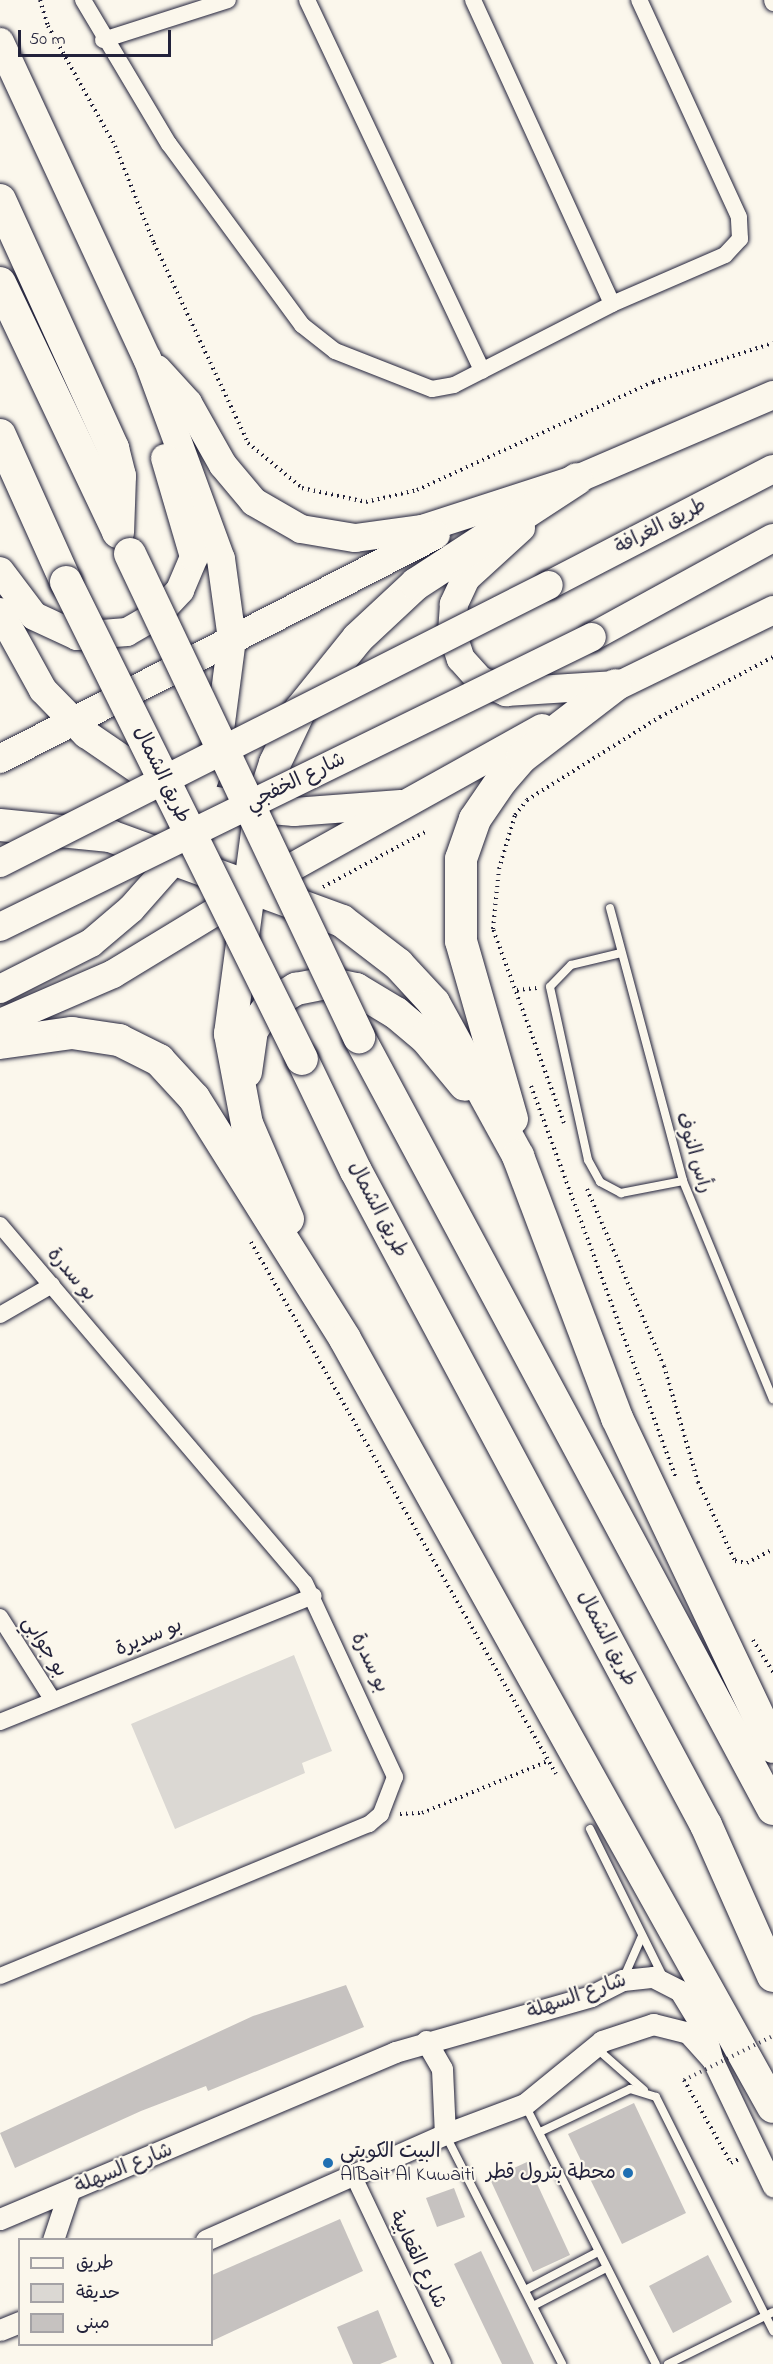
<!DOCTYPE html>
<meta charset="utf-8">
<style>
body{margin:0}
#map{position:relative;width:773px;height:2364px;overflow:hidden;background:#fbf7ec;font-family:"Indie Flower","Playpen Sans Arabic",sans-serif}
div>[style]{position:absolute}
.green>*{inset:0;background:#dbd8d3}
.building>*{inset:0;background:#c6c2c0}
.path>*{height:4px;margin-top:-2px;transform-origin:0;background:repeating-linear-gradient(90deg,#22223b 0 1.5px,transparent 0 6px)}
.roads{filter:drop-shadow(0 0 2px #22223b) drop-shadow(0 0 2px #22223b)}
.service>*{height:8px;margin:-4px;padding:0 4px;transform-origin:4px;border-radius:4px;background:#fbf7ec}
.minor>*{height:16px;margin:-8px;padding:0 8px;transform-origin:8px;border-radius:8px;background:#fbf7ec}
.tertiary>*{height:21px;margin:-10.5px;padding:0 10.5px;transform-origin:10.5px;border-radius:10.5px;background:#fbf7ec}
.trunk>*{height:28px;margin:-14px;padding:0 14px;transform-origin:14px;border-radius:14px;background:#fbf7ec}
.motorway>*{height:32px;margin:-16px;padding:0 16px;transform-origin:16px;border-radius:16px;background:#fbf7ec}
.path-bridge>*{height:4px;margin-top:-2px;transform-origin:0;background:repeating-linear-gradient(90deg,#22223b 0 1.5px,transparent 0 6px)}
.bridges{filter:drop-shadow(0 0 2px #22223b) drop-shadow(0 0 2px #22223b)}
.trunk-bridge>*{height:28px;margin:-14px;padding:0 14px;transform-origin:14px;border-radius:14px;background:#fbf7ec}
.motorway-bridge>*{height:32px;margin:-16px;padding:0 16px;transform-origin:16px;border-radius:16px;background:#fbf7ec}
.dots>*{width:16px;height:16px;translate:-50% -50%;box-sizing:border-box;border:3px solid #fbf7ec;border-radius:50%}
span{translate:-50% -50%;white-space:nowrap;text-align:center;line-height:1.15;-webkit-text-stroke:4.5px #fbf7ec;paint-order:stroke}
.street-label{font-size:20px;color:#22223b}
.poi-label{font-size:20px;color:#22223b}
.left{translate:0 -50%;text-align:left}
.right{translate:-100% -50%;text-align:right}
.legend{position:absolute;left:18px;top:2238px;width:195px;height:108px;box-sizing:border-box;background:#fbf7ec;border:2px solid #a4a2a5;margin:0;padding:8px 10px;list-style:none;font-size:18px;color:#22223b}
.legend li{display:flex;align-items:center;gap:12px;height:30px}
.legend b{width:30px;border:2px solid #a4a2a5}
.scale{position:absolute;left:18px;top:30px;width:153px;height:27px;box-sizing:border-box;border:3px solid #22223b;border-top:0;padding-left:8px;font-size:18px;line-height:21px;white-space:nowrap;color:#22223b;-webkit-text-stroke:4px #fbf7ec;paint-order:stroke}
</style>
<div id="map">
<div class="green">
<div style="clip-path:polygon(294px 1655px,332px 1751px,302px 1763px,305px 1773px,175px 1829px,131px 1724px)"></div>
</div>
<div class="building">
<div style="clip-path:polygon(346px 1985px,364px 2027px,208px 2091px,206px 2086px,141px 2111px,15px 2168px,0 2133px,253px 2016px)"></div>
<div style="clip-path:polygon(634px 2103px,686px 2213px,622px 2244px,568px 2134px)"></div>
<div style="clip-path:polygon(527px 2162px,570px 2255px,533px 2272px,490px 2179px)"></div>
<div style="clip-path:polygon(454px 2188px,465px 2217px,437px 2227px,426px 2198px)"></div>
<div style="clip-path:polygon(340px 2219px,363px 2271px,212px 2341px,212px 2275px)"></div>
<div style="clip-path:polygon(481px 2251px,534px 2364px,502px 2364px,454px 2264px)"></div>
<div style="clip-path:polygon(708px 2255px,732px 2302px,673px 2333px,649px 2286px)"></div>
<div style="clip-path:polygon(378px 2310px,397px 2357px,380px 2364px,353px 2364px,337px 2327px)"></div>
</div>
<div class="path">
<div style="left:40px;top:0;width:27px;rotate:73deg"></div>
<div style="left:48px;top:26px;width:137px;rotate:60.8deg"></div>
<div style="left:115px;top:146px;width:105px;rotate:68.1deg"></div>
<div style="left:154px;top:243px;width:221px;rotate:64.8deg"></div>
<div style="left:248px;top:443px;width:70px;rotate:39.8deg"></div>
<div style="left:302px;top:488px;width:66px;rotate:12.3deg"></div>
<div style="left:366px;top:502px;width:52px;rotate:-13.2deg"></div>
<div style="left:417px;top:490px;width:260px;rotate:-24.6deg"></div>
<div style="left:653px;top:382px;width:126px;rotate:-18deg"></div>
<div style="left:323px;top:887px;width:116px;rotate:-28.3deg"></div>
<div style="left:517px;top:990px;width:20px;rotate:-6deg"></div>
<div style="left:531px;top:1086px;width:416px;rotate:69.7deg"></div>
<div style="left:564px;top:1123px;width:207px;rotate:-110.1deg"></div>
<div style="left:493px;top:929px;width:60px;rotate:-84.3deg"></div>
<div style="left:499px;top:869px;width:56px;rotate:-73.5deg"></div>
<div style="left:515px;top:815px;width:19px;rotate:-51deg"></div>
<div style="left:527px;top:800px;width:157px;rotate:-32deg"></div>
<div style="left:660px;top:717px;width:128px;rotate:-28deg"></div>
<div style="left:587px;top:1189px;width:193px;rotate:66.5deg"></div>
<div style="left:664px;top:1366px;width:121px;rotate:73.7deg"></div>
<div style="left:698px;top:1482px;width:87px;rotate:64.9deg"></div>
<div style="left:735px;top:1561px;width:12px;rotate:9deg"></div>
<div style="left:747px;top:1563px;width:30px;rotate:-28deg"></div>
<div style="left:251px;top:1242px;width:613px;rotate:60.17deg"></div>
<div style="left:753px;top:1640px;width:38px;rotate:58deg"></div>
<div style="left:400px;top:1814px;width:22px;rotate:-3deg"></div>
<div style="left:422px;top:1813px;width:136px;rotate:-22.4deg"></div>
<div style="left:684px;top:2080px;width:95px;rotate:60.5deg"></div>
<div style="left:731px;top:2163px;width:9px;rotate:-27deg"></div>
</div>
<div class="roads">
<div class="service">
<div style="left:610px;top:908px;width:283px;rotate:75deg"></div>
<div style="left:683px;top:1181px;width:236px;rotate:67.6deg"></div>
<div style="left:621px;top:953px;width:51px;rotate:166.5deg"></div>
<div style="left:571px;top:965px;width:30px;rotate:134deg"></div>
<div style="left:550px;top:987px;width:177px;rotate:77.6deg"></div>
<div style="left:588px;top:1160px;width:25px;rotate:61deg"></div>
<div style="left:600px;top:1182px;width:24px;rotate:28deg"></div>
<div style="left:621px;top:1193px;width:63px;rotate:-11deg"></div>
<div style="left:590px;top:1829px;width:165px;rotate:63.7deg"></div>
<div style="left:624px;top:1977px;width:45px;rotate:-66.3deg"></div>
<div style="left:595px;top:2047px;width:65px;rotate:41.3deg"></div>
<div style="left:525px;top:2105px;width:290px;rotate:63.2deg"></div>
<div style="left:542px;top:2131px;width:98px;rotate:-25.5deg"></div>
<div style="left:630px;top:2089px;width:27px;rotate:17deg"></div>
<div style="left:656px;top:2097px;width:262px;rotate:63.4deg"></div>
<div style="left:445px;top:2134px;width:258px;rotate:63deg"></div>
<div style="left:525px;top:2290px;width:82px;rotate:-27.5deg"></div>
<div style="left:533px;top:2306px;width:82px;rotate:-27.5deg"></div>
<div style="left:668px;top:2364px;width:117px;rotate:-26.3deg"></div>
</div>
<div class="minor">
<div style="left:83px;top:0;width:168px;rotate:59.2deg"></div>
<div style="left:169px;top:144px;width:225px;rotate:53.7deg"></div>
<div style="left:302px;top:325px;width:42px;rotate:38.2deg"></div>
<div style="left:335px;top:351px;width:104px;rotate:21.4deg"></div>
<div style="left:432px;top:389px;width:22px;rotate:-10deg"></div>
<div style="left:454px;top:385px;width:178px;rotate:-27.1deg"></div>
<div style="left:612px;top:304px;width:123px;rotate:-23.4deg"></div>
<div style="left:725px;top:255px;width:22px;rotate:-47deg"></div>
<div style="left:740px;top:239px;width:22px;rotate:-93deg"></div>
<div style="left:739px;top:217px;width:239px;rotate:-114.7deg"></div>
<div style="left:307px;top:0;width:410px;rotate:64.7deg"></div>
<div style="left:473px;top:0;width:334px;rotate:65.4deg"></div>
<div style="left:772px;top:0;width:3px;rotate:72deg"></div>
<div style="left:103px;top:40px;width:131px;rotate:-17.7deg"></div>
<div style="left:0;top:1225px;width:470px;rotate:49.6deg"></div>
<div style="left:305px;top:1583px;width:214px;rotate:65.1deg"></div>
<div style="left:395px;top:1777px;width:40px;rotate:111deg"></div>
<div style="left:381px;top:1814px;width:16px;rotate:140deg"></div>
<div style="left:369px;top:1824px;width:399px;rotate:157.6deg"></div>
<div style="left:0;top:1315px;width:60px;rotate:-30deg"></div>
<div style="left:0;top:1617px;width:97px;rotate:57.6deg"></div>
<div style="left:0;top:1722px;width:338px;rotate:-21.9deg"></div>
<div style="left:353px;top:2175px;width:209px;rotate:64.5deg"></div>
</div>
<div class="tertiary">
<div style="left:426px;top:2041px;width:32px;rotate:60deg"></div>
<div style="left:442px;top:2069px;width:65px;rotate:87.4deg"></div>
<div style="left:0;top:2219px;width:429px;rotate:-22.9deg"></div>
<div style="left:395px;top:2052px;width:204px;rotate:-15.9deg"></div>
<div style="left:591px;top:1996px;width:36px;rotate:-27deg"></div>
<div style="left:623px;top:1980px;width:30px;rotate:-6deg"></div>
<div style="left:653px;top:1977px;width:30px;rotate:27deg"></div>
<div style="left:680px;top:1991px;width:48px;rotate:58.6deg"></div>
<div style="left:705px;top:2032px;width:30px;rotate:75deg"></div>
<div style="left:53px;top:2240px;width:51px;rotate:-71.6deg"></div>
<div style="left:206px;top:2240px;width:261px;rotate:-23.9deg"></div>
<div style="left:445px;top:2134px;width:85px;rotate:-20.6deg"></div>
<div style="left:525px;top:2104px;width:99px;rotate:-39.3deg"></div>
<div style="left:602px;top:2041px;width:54px;rotate:-18.4deg"></div>
<div style="left:653px;top:2024px;width:36px;rotate:14deg"></div>
<div style="left:688px;top:2033px;width:38px;rotate:48deg"></div>
<div style="left:713px;top:2061px;width:139px;rotate:64.4deg"></div>
<div style="left:0;top:2330px;width:22px;rotate:-22deg"></div>
</div>
<div class="trunk">
<div style="left:0;top:42px;width:349px;rotate:65.1deg"></div>
<div style="left:147px;top:358px;width:214px;rotate:69.8deg"></div>
<div style="left:221px;top:559px;width:81px;rotate:82.2deg"></div>
<div style="left:232px;top:639px;width:100px;rotate:97.5deg"></div>
<div style="left:219px;top:738px;width:126px;rotate:109.4deg"></div>
<div style="left:177px;top:857px;width:69px;rotate:131.5deg"></div>
<div style="left:131px;top:909px;width:52px;rotate:139.6deg"></div>
<div style="left:91px;top:943px;width:102px;rotate:153.2deg"></div>
<div style="left:157px;top:369px;width:46px;rotate:47.6deg"></div>
<div style="left:188px;top:403px;width:71px;rotate:60.6deg"></div>
<div style="left:223px;top:465px;width:48px;rotate:50deg"></div>
<div style="left:254px;top:502px;width:54px;rotate:29.9deg"></div>
<div style="left:301px;top:529px;width:55px;rotate:9.5deg"></div>
<div style="left:355px;top:538px;width:68px;rotate:-7.7deg"></div>
<div style="left:422px;top:529px;width:163px;rotate:-17.9deg"></div>
<div style="left:577px;top:479px;width:213px;rotate:-23.2deg"></div>
<div style="left:521px;top:528px;width:74px;rotate:137.7deg"></div>
<div style="left:466px;top:578px;width:29px;rotate:115deg"></div>
<div style="left:454px;top:604px;width:28px;rotate:94deg"></div>
<div style="left:452px;top:632px;width:28px;rotate:72deg"></div>
<div style="left:461px;top:659px;width:28px;rotate:48deg"></div>
<div style="left:480px;top:680px;width:29px;rotate:25deg"></div>
<div style="left:506px;top:692px;width:110px;rotate:-3.6deg"></div>
<div style="left:0;top:571px;width:56px;rotate:52.9deg"></div>
<div style="left:34px;top:616px;width:47px;rotate:24.9deg"></div>
<div style="left:77px;top:636px;width:50px;rotate:-4.6deg"></div>
<div style="left:127px;top:632px;width:34px;rotate:-30deg"></div>
<div style="left:157px;top:615px;width:34px;rotate:-47deg"></div>
<div style="left:180px;top:590px;width:36px;rotate:-67deg"></div>
<div style="left:194px;top:557px;width:103px;rotate:-106.3deg"></div>
<div style="left:549px;top:585px;width:252px;rotate:-27.4deg"></div>
<div style="left:0;top:612px;width:89px;rotate:61.1deg"></div>
<div style="left:43px;top:690px;width:62px;rotate:45.7deg"></div>
<div style="left:86px;top:734px;width:80px;rotate:34.3deg"></div>
<div style="left:152px;top:779px;width:53px;rotate:21.2deg"></div>
<div style="left:201px;top:798px;width:60px;rotate:10.6deg"></div>
<div style="left:260px;top:809px;width:34px;rotate:5deg"></div>
<div style="left:294px;top:812px;width:107px;rotate:-4.3deg"></div>
<div style="left:592px;top:637px;width:206px;rotate:-28.7deg"></div>
<div style="left:597px;top:696px;width:196px;rotate:-26deg"></div>
<div style="left:0;top:759px;width:490px;rotate:-27.2deg"></div>
<div style="left:0;top:1023px;width:123px;rotate:-23.4deg"></div>
<div style="left:113px;top:974px;width:162px;rotate:-31.3deg"></div>
<div style="left:251px;top:890px;width:333px;rotate:-29.1deg"></div>
</div>
<div class="motorway">
<div style="left:0;top:200px;width:273px;rotate:65.5deg"></div>
<div style="left:113px;top:448px;width:29px;rotate:76deg"></div>
<div style="left:120px;top:476px;width:56px;rotate:92deg"></div>
<div style="left:0;top:283px;width:272px;rotate:64.6deg"></div>
<div style="left:0;top:435px;width:161px;rotate:65.8deg"></div>
<div style="left:0;top:825px;width:111px;rotate:5.7deg"></div>
<div style="left:110px;top:836px;width:247px;rotate:20.1deg"></div>
<div style="left:342px;top:921px;width:71px;rotate:37.5deg"></div>
<div style="left:398px;top:964px;width:53px;rotate:47.3deg"></div>
<div style="left:434px;top:1003px;width:175px;rotate:61.2deg"></div>
<div style="left:518px;top:1156px;width:280px;rotate:69.3deg"></div>
<div style="left:617px;top:1418px;width:364px;rotate:64.6deg"></div>
<div style="left:359px;top:1037px;width:876px;rotate:61.8deg"></div>
<div style="left:0;top:1043px;width:73px;rotate:-7.9deg"></div>
<div style="left:72px;top:1033px;width:48px;rotate:8.5deg"></div>
<div style="left:119px;top:1040px;width:45px;rotate:26.6deg"></div>
<div style="left:159px;top:1060px;width:52px;rotate:47.4deg"></div>
<div style="left:194px;top:1098px;width:284px;rotate:57.9deg"></div>
<div style="left:345px;top:1339px;width:879px;rotate:60.87deg"></div>
<div style="left:302px;top:1059px;width:124px;rotate:64.3deg"></div>
<div style="left:356px;top:1171px;width:742px;rotate:61.85deg"></div>
<div style="left:706px;top:1825px;width:165px;rotate:66.1deg"></div>
<div style="left:246px;top:1072px;width:42px;rotate:-81.9deg"></div>
<div style="left:252px;top:1030px;width:31px;rotate:-54deg"></div>
<div style="left:270px;top:1005px;width:31px;rotate:-32deg"></div>
<div style="left:296px;top:989px;width:32px;rotate:-11deg"></div>
<div style="left:327px;top:983px;width:30px;rotate:12deg"></div>
<div style="left:356px;top:989px;width:47px;rotate:31deg"></div>
<div style="left:396px;top:1013px;width:38px;rotate:40deg"></div>
<div style="left:425px;top:1037px;width:62px;rotate:50.2deg"></div>
<div style="left:512px;top:1119px;width:185px;rotate:-106deg"></div>
<div style="left:461px;top:941px;width:82px;rotate:-90deg"></div>
<div style="left:461px;top:859px;width:42px;rotate:-70.7deg"></div>
<div style="left:475px;top:819px;width:46px;rotate:-55.6deg"></div>
<div style="left:501px;top:781px;width:32px;rotate:-49deg"></div>
<div style="left:522px;top:757px;width:118px;rotate:-37.5deg"></div>
<div style="left:288px;top:1219px;width:103px;rotate:-113.3deg"></div>
<div style="left:247px;top:1124px;width:92px;rotate:-100.7deg"></div>
<div style="left:230px;top:1034px;width:227px;rotate:-82.4deg"></div>
<div style="left:260px;top:809px;width:48px;rotate:-71.9deg"></div>
<div style="left:275px;top:763px;width:59px;rotate:-64.7deg"></div>
<div style="left:300px;top:710px;width:92px;rotate:-51.1deg"></div>
<div style="left:358px;top:638px;width:79px;rotate:-43deg"></div>
<div style="left:416px;top:584px;width:192px;rotate:-33.1deg"></div>
</div>
</div>
<div class="path-bridge">
<div style="left:684px;top:2080px;width:99px;rotate:-26.3deg"></div>
</div>
<div class="bridges">
<div class="trunk-bridge">
<div style="left:0;top:863px;width:615px;rotate:-26.86deg"></div>
<div style="left:0;top:927px;width:659px;rotate:-26.1deg"></div>
</div>
<div class="motorway-bridge">
<div style="left:130px;top:554px;width:535px;rotate:64.63deg"></div>
<div style="left:66px;top:582px;width:532px;rotate:63.68deg"></div>
</div>
</div>
<div class="dots">
<div style="left:328px;top:2163px;background:#1f6fb2"></div>
<div style="left:628px;top:2173px;background:#1f6fb2"></div>
</div>
<div class="street-label">
<span style="left:661px;top:527px;rotate:-27deg">طريق الغرافة</span>
<span style="left:161px;top:775px;rotate:64deg">طريق الشمال</span>
<span style="left:296px;top:782px;rotate:-26deg">شارع الخفجي</span>
<span style="left:693px;top:1153px;rotate:73deg">رأس النوف</span>
<span style="left:377px;top:1210px;rotate:62deg">طريق الشمال</span>
<span style="left:71px;top:1275px;rotate:49deg">بو سدرة</span>
<span style="left:149px;top:1638px;rotate:-22deg">بو سديرة</span>
<span style="left:606px;top:1639px;rotate:62deg">طريق الشمال</span>
<span style="left:44px;top:1647px;rotate:58deg">بو جوابي</span>
<span style="left:369px;top:1663px;rotate:65deg">بو سدرة</span>
<span style="left:577px;top:1997px;rotate:-19deg">شارع السهلة</span>
<span style="left:124px;top:2169px;rotate:-22deg">شارع السهلة</span>
<span style="left:417px;top:2260px;rotate:64deg">شارع القعابية</span>
</div>
<div class="poi-label">
<span class="left" style="left:340px;top:2164px">البيت الكويتي<br>AlBait Al Kuwaiti</span>
<span class="right" style="left:616px;top:2173px">محطة بترول قطر</span>
</div>
<ul class="legend">
<li><b style="height:8px;background:#fbf7ec"></b>طريق</li>
<li><b style="height:16px;background:#dbd8d3"></b>حديقة</li>
<li><b style="height:16px;background:#c6c2c0"></b>مبنى</li>
</ul>
<div class="scale">50 m</div>
</div>
